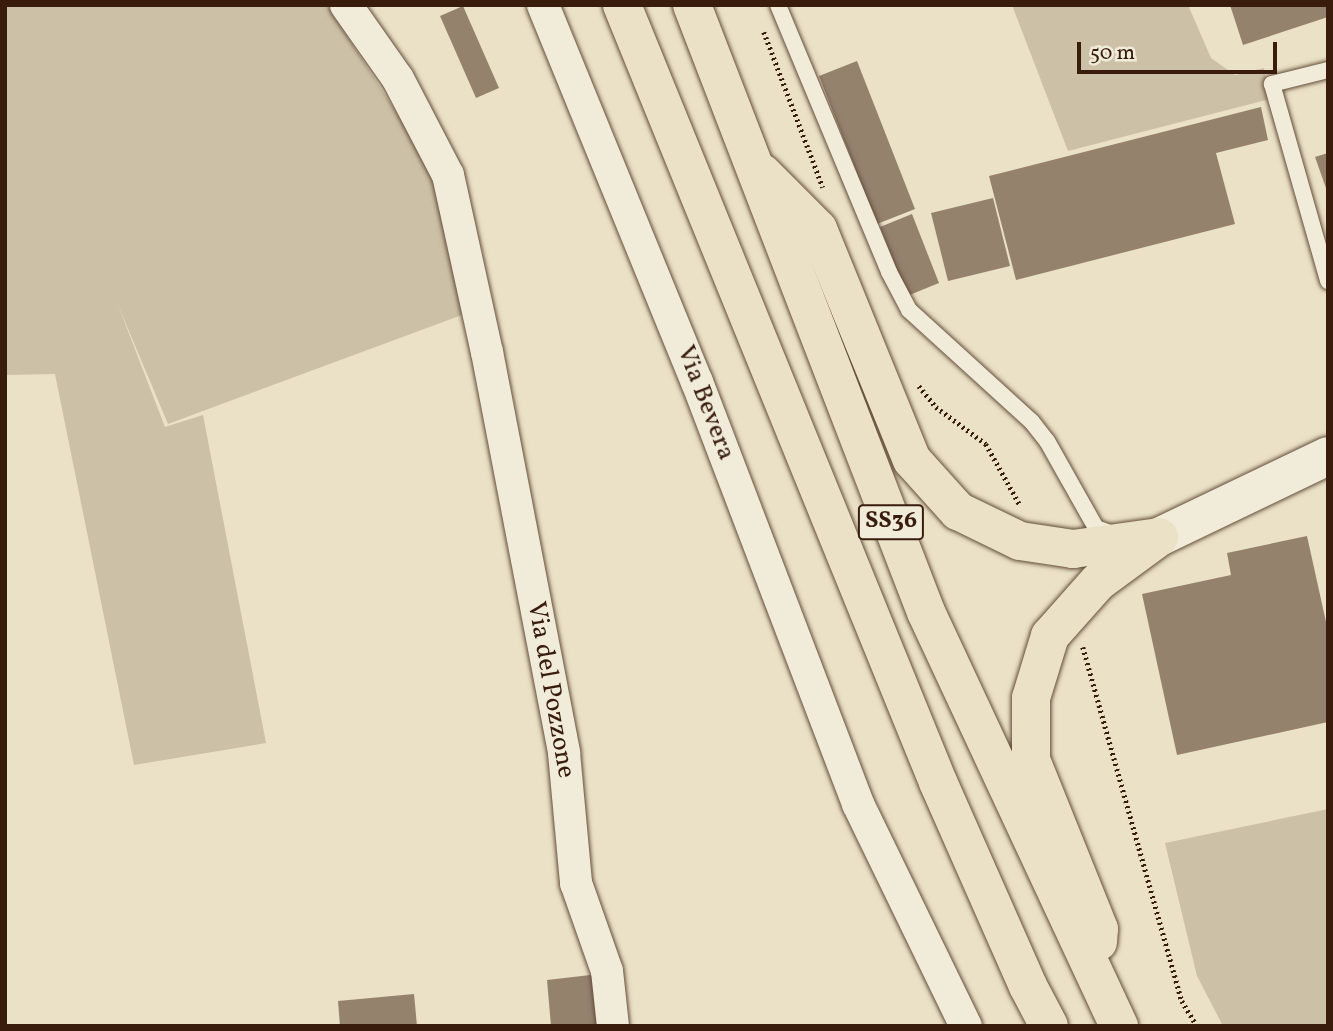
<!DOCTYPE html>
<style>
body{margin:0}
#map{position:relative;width:1333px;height:1031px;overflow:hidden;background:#eae1c6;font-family:Vollkorn,serif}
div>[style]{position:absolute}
.green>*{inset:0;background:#ccc0a6}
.building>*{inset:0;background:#95826d}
.path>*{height:4.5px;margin-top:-2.25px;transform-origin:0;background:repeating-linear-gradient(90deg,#391c0c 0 2px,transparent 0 5.5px)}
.roads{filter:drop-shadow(0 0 2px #654d3a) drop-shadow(0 0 2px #654d3a)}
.service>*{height:16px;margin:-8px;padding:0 8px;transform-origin:8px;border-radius:8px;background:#f1ecda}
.minor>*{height:32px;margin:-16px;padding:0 16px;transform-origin:16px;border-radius:16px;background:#f1ecda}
.tertiary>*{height:38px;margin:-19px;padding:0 19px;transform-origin:19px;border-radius:19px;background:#f1ecda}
.trunk>*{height:38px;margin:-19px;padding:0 19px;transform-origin:19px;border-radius:19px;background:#eae1c6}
span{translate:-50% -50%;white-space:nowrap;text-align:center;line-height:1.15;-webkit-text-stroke:5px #f1ecda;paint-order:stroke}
.shield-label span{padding:2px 5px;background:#f1ecda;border:2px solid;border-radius:5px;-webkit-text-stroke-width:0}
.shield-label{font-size:24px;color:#391c0c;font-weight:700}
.street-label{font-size:26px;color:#391c0c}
.frame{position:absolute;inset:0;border:7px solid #391c0c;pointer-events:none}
.scale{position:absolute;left:1077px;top:42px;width:200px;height:32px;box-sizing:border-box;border:4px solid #391c0c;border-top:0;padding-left:9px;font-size:21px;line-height:24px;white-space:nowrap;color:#391c0c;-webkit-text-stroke:5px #f1ecda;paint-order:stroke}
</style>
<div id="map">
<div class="green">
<div style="clip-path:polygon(5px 5px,327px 5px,437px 176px,470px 312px,168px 424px,118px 305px,165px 427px,203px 415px,266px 743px,134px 765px,55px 374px,5px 375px)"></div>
<div style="clip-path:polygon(1012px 5px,1188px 5px,1211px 58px,1235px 75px,1264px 68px,1270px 99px,1068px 151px)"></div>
<div style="clip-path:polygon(1328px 809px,1328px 1026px,1223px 1026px,1197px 976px,1165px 843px)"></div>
</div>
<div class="building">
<div style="clip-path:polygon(1230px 5px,1328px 5px,1328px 17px,1243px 45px)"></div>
<div style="clip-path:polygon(463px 6px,499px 88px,476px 98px,440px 16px)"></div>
<div style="clip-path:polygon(857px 61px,915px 209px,877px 224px,819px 76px)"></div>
<div style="clip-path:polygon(1261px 107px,1268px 140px,1216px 153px,1235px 224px,1016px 280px,989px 176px)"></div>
<div style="clip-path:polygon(1328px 153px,1328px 191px,1327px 191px,1315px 157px)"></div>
<div style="clip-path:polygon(993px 198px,1010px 266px,948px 281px,931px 213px)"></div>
<div style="clip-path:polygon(912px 214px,939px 283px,907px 296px,880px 227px)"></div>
<div style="clip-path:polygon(1307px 536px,1328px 631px,1328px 722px,1177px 755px,1142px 594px,1231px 575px,1227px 553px)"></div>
<div style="clip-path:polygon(599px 974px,604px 1026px,551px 1026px,547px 980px)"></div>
<div style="clip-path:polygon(414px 994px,417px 1026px,340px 1026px,338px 1001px)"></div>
</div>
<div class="path">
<div style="left:764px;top:32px;width:166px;rotate:69.2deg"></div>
<div style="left:919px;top:386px;width:27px;rotate:51deg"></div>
<div style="left:936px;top:407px;width:62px;rotate:36.5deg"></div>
<div style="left:986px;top:444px;width:70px;rotate:60.9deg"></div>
<div style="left:1083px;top:647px;width:368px;rotate:74.4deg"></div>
<div style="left:1182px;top:1001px;width:29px;rotate:59deg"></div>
</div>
<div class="roads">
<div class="service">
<div style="left:778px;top:5px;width:289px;rotate:67.4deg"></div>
<div style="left:889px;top:272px;width:43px;rotate:62.2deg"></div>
<div style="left:909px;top:310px;width:166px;rotate:42.3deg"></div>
<div style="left:1032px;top:422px;width:24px;rotate:52deg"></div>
<div style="left:1047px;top:441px;width:100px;rotate:60.6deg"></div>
<div style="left:1096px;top:528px;width:20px;rotate:20deg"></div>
<div style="left:1328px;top:70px;width:58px;rotate:166deg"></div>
<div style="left:1272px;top:84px;width:205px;rotate:74.1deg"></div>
</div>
<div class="minor">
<div style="left:346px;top:5px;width:90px;rotate:54.9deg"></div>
<div style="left:398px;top:79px;width:108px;rotate:62.5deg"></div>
<div style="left:448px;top:175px;width:181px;rotate:77.6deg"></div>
<div style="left:487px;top:352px;width:408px;rotate:79.1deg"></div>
<div style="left:564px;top:753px;width:131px;rotate:84.7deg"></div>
<div style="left:576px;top:883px;width:93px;rotate:70.6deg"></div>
<div style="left:607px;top:971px;width:55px;rotate:83.8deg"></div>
<div style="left:543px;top:5px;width:407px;rotate:67.8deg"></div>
<div style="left:697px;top:382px;width:452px;rotate:69.1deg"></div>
<div style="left:858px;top:804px;width:247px;rotate:64.1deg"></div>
</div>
<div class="tertiary">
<div style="left:1159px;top:537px;width:187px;rotate:-25.6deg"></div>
</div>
<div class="trunk">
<div style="left:622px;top:5px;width:839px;rotate:67.87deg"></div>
<div style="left:938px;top:782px;width:223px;rotate:66.2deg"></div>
<div style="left:1028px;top:986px;width:45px;rotate:62.3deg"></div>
<div style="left:692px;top:5px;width:651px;rotate:68.92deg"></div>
<div style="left:926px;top:612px;width:457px;rotate:65deg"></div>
<div style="left:762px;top:173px;width:79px;rotate:45deg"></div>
<div style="left:818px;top:229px;width:249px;rotate:67.9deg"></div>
<div style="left:912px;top:460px;width:69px;rotate:48deg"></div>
<div style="left:958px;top:511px;width:69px;rotate:25.8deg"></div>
<div style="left:1020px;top:541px;width:54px;rotate:8.6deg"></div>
<div style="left:1073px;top:549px;width:87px;rotate:-7.9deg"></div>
<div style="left:1098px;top:942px;width:13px;rotate:-86deg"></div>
<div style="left:1099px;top:929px;width:182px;rotate:-111.9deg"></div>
<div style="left:1031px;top:760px;width:62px;rotate:-90deg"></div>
<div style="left:1031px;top:698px;width:65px;rotate:-73deg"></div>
<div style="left:1050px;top:636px;width:72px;rotate:-48.4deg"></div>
<div style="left:1098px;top:582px;width:71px;rotate:-36.4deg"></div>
</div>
</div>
<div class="shield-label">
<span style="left:891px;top:522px">SS36</span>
</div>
<div class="street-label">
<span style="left:705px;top:403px;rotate:69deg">Via Bevera</span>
<span style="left:550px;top:690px;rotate:80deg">Via del Pozzone</span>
</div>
<div class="frame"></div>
<div class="scale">50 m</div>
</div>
